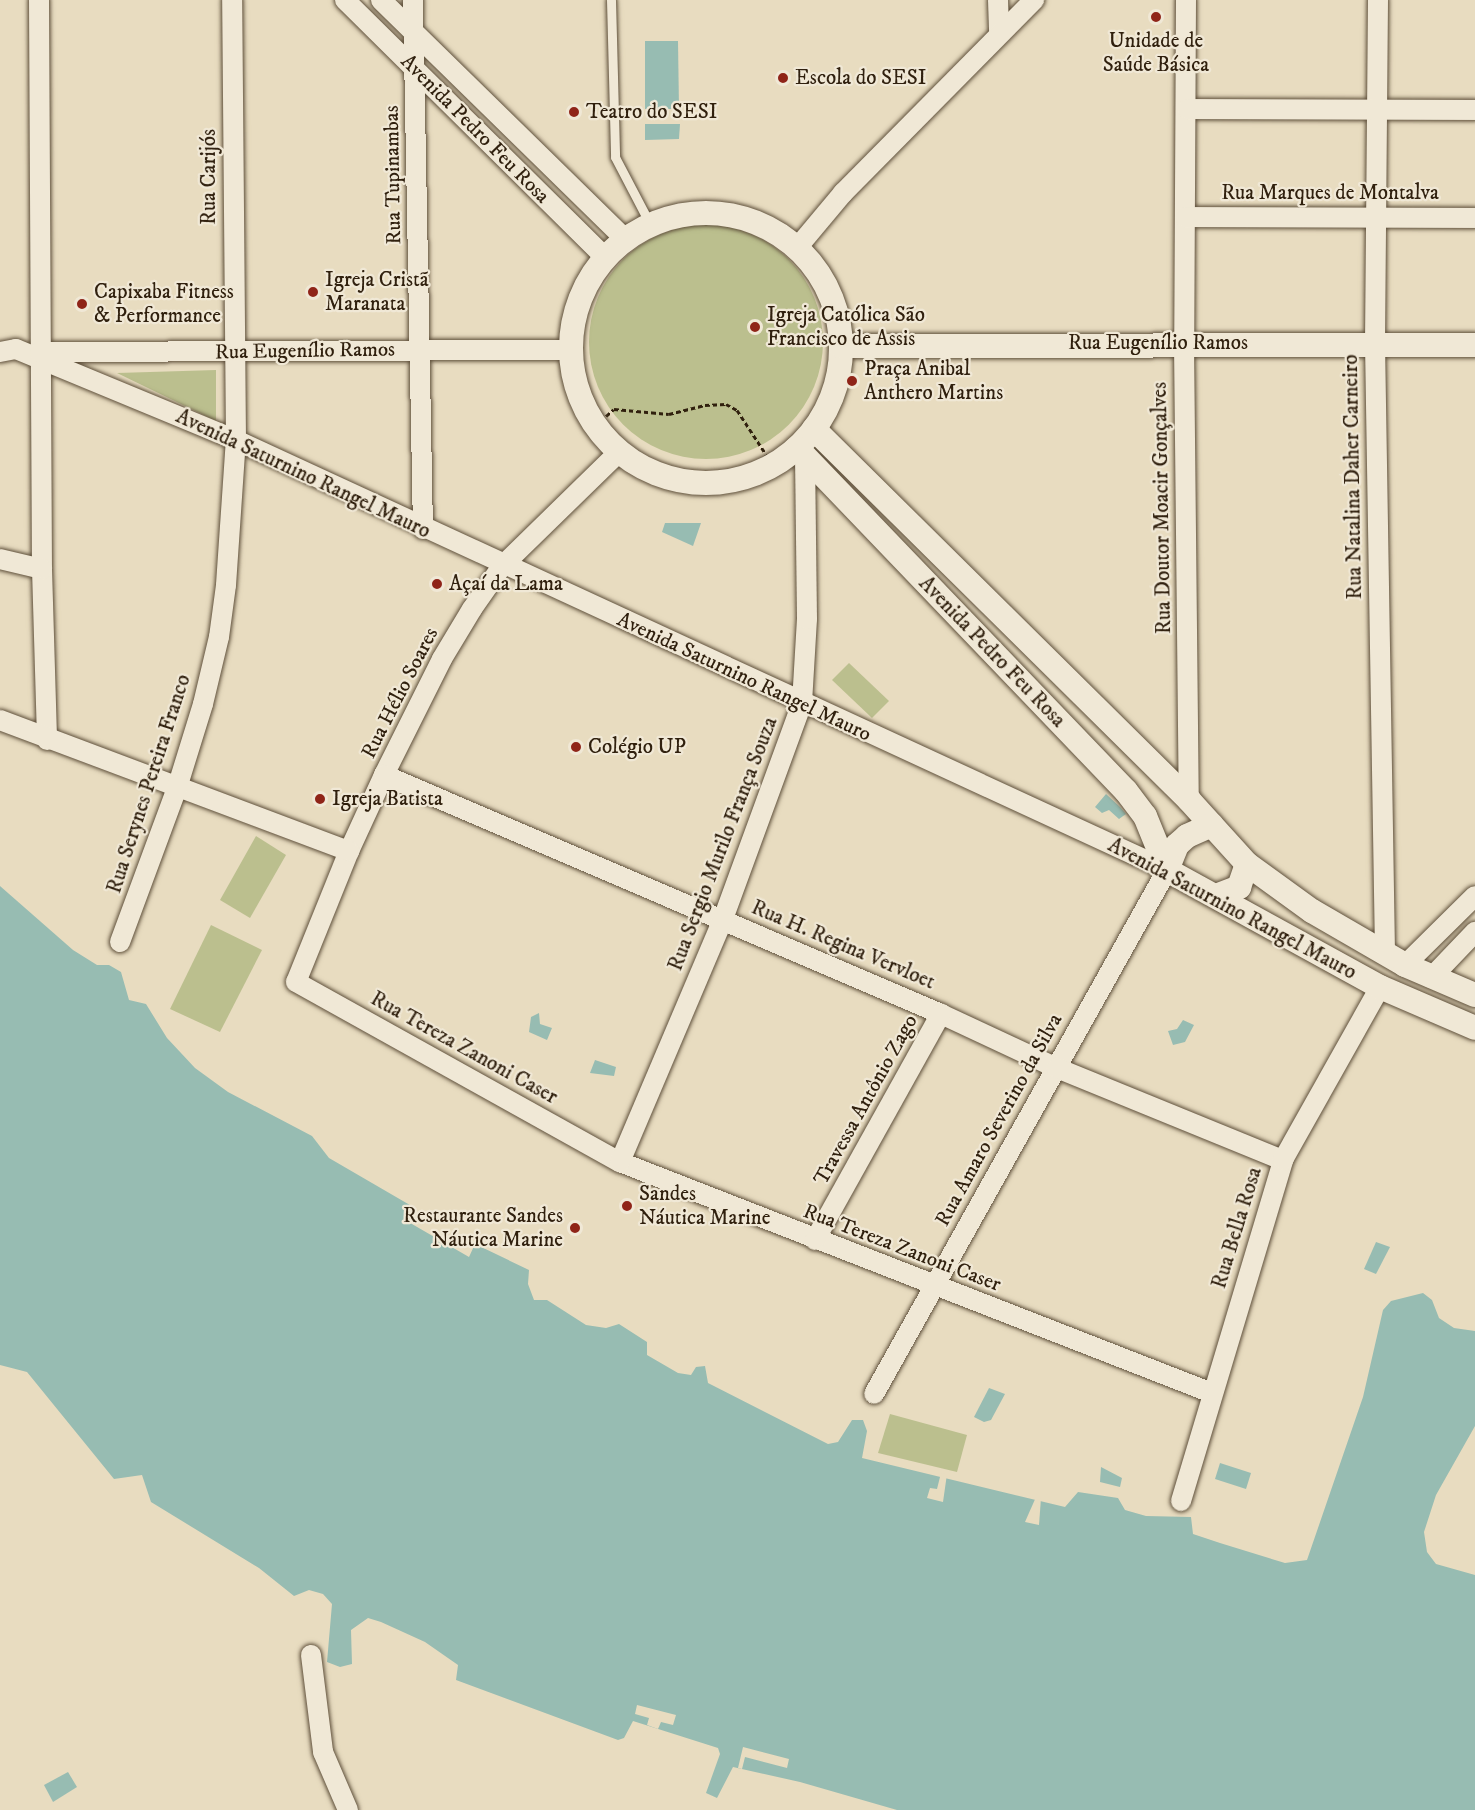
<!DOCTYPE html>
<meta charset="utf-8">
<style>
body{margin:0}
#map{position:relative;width:1475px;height:1810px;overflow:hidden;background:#e8dcc0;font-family:"IM FELL DW Pica",serif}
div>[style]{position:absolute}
.green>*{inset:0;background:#bbbf8e}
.round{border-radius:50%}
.water>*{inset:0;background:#97bcb2}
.pier>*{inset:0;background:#e8dcc0}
.path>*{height:3px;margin-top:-1.5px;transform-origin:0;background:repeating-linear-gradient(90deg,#30200e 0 4.5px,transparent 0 7.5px)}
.roads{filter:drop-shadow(0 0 2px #5e4f3a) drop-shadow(0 0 2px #5e4f3a)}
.service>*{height:9px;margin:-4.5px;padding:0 4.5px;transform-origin:4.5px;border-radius:4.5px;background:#f0e8d6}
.minor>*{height:20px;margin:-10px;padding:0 10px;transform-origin:10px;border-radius:10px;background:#f0e8d6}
.tertiary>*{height:24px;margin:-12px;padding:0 12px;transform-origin:12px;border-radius:12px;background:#f0e8d6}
.tertiary>.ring{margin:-12px;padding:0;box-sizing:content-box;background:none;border:24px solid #f0e8d6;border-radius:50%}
.dots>*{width:16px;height:16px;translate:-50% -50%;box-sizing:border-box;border:3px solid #f0e8d6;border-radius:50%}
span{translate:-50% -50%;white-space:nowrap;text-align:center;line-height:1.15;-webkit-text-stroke:4.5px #f0e8d6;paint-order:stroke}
.poi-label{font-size:21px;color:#30200e}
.left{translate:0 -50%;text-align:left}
.right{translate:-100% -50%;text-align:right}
.street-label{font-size:21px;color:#30200e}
</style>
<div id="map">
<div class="green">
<div class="round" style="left:589px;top:225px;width:234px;height:234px"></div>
<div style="clip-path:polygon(216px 370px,216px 421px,117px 373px)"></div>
<div style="clip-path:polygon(849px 663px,889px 701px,872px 718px,832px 680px)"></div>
<div style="clip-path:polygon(256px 836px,286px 855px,250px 918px,220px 900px)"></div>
<div style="clip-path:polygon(211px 925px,262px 950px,220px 1032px,170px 1009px)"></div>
<div style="clip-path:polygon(890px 1414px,967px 1435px,957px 1472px,878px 1453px)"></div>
</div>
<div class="water">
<div style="clip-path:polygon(645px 41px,678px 41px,679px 109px,645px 109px)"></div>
<div style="clip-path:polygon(645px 124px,680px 124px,679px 139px,645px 140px)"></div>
<div style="clip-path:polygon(665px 523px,701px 523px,693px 546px,662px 532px)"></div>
<div style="clip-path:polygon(1106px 794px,1120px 807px,1126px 814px,1119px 819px,1109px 810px,1102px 813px,1095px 807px)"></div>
<div style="clip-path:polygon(0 886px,73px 950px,97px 965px,109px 965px,121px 972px,129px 1000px,146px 1004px,167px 1038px,195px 1068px,228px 1092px,312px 1136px,329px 1158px,415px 1208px,405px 1220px,469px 1257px,475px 1244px,529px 1270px,528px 1284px,534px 1300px,547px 1300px,586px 1325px,606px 1328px,619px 1324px,647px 1342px,647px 1355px,678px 1373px,691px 1375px,696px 1367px,705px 1366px,708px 1383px,828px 1444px,838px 1442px,852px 1420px,863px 1420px,867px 1431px,862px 1458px,1065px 1507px,1078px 1492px,1118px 1498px,1125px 1510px,1146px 1516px,1191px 1517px,1193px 1534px,1220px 1543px,1285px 1563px,1307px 1560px,1363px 1397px,1383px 1310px,1391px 1301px,1423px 1293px,1432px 1300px,1439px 1318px,1454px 1328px,1475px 1331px,1475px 1426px,1436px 1495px,1424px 1532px,1427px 1552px,1436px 1564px,1475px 1575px,1475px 1810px,897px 1810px,800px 1782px,733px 1767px,717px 1798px,706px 1793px,720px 1754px,718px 1748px,633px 1721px,624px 1738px,618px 1740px,456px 1680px,458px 1665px,425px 1642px,381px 1622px,368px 1618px,351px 1630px,352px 1664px,340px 1667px,327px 1662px,332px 1604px,323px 1594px,309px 1590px,294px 1596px,259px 1568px,151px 1502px,142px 1475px,114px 1479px,27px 1372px,0 1365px)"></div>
<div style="clip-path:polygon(539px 1013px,540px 1024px,552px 1028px,547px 1040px,529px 1032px,531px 1017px)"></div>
<div style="clip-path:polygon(1183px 1020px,1194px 1025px,1185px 1042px,1173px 1045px,1168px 1031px,1177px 1029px)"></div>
<div style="clip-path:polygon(595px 1060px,616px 1067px,614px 1076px,590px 1073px)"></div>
<div style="clip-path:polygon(1376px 1242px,1390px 1247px,1376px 1274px,1364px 1269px)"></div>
<div style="clip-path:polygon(989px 1388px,1005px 1394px,991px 1420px,984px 1422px,974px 1417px)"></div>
<div style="clip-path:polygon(1220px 1463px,1251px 1473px,1246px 1489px,1215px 1479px)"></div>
<div style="clip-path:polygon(1101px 1467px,1122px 1478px,1120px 1487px,1100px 1482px)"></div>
<div style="clip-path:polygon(68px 1772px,77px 1787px,53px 1802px,44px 1785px)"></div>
</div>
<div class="pier">
<div style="clip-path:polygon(941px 1473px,947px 1474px,943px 1502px,927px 1498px,930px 1488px,937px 1489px)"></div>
<div style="clip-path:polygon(1036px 1497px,1041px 1498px,1039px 1525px,1025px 1522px)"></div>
<div style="clip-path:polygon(637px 1705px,676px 1715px,673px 1725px,661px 1722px,658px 1729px,647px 1725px,649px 1718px,635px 1714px)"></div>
<div style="clip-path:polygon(743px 1747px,789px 1759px,787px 1768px,745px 1757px,742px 1769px,738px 1768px)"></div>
</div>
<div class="path">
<div style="left:595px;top:426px;width:25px;rotate:-42deg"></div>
<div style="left:614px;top:409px;width:55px;rotate:5.2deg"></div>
<div style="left:669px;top:414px;width:37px;rotate:-14deg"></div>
<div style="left:705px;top:405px;width:21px;rotate:-3deg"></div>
<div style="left:726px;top:404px;width:13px;rotate:29deg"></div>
<div style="left:737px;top:410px;width:66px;rotate:56.8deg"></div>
</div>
<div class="roads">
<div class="service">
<div style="left:611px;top:0;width:157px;rotate:88.5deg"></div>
<div style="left:615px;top:157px;width:78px;rotate:62.4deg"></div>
</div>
<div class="minor">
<div style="left:39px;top:0;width:569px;rotate:89.7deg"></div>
<div style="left:42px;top:569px;width:171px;rotate:88.3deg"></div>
<div style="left:345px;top:0;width:367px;rotate:44.7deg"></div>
<div style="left:381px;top:0;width:343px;rotate:44.4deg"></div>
<div style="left:413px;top:0;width:529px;rotate:88.92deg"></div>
<div style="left:998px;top:0;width:33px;rotate:88deg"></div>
<div style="left:1186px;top:0;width:343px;rotate:90.3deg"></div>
<div style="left:1184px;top:343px;width:457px;rotate:89.4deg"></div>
<div style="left:1378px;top:0;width:343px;rotate:90.5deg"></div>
<div style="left:1375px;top:343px;width:610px;rotate:89.06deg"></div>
<div style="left:1188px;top:109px;width:287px;rotate:0.2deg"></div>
<div style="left:1185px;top:217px;width:290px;rotate:0.2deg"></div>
<div style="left:797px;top:248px;width:72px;rotate:-50.1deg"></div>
<div style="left:843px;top:193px;width:272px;rotate:-45.3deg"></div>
<div style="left:0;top:352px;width:16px;rotate:-11deg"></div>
<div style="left:16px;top:349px;width:238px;rotate:22.5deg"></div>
<div style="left:236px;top:440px;width:1026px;rotate:24.79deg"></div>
<div style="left:1167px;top:870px;width:600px;rotate:119.21deg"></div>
<div style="left:40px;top:352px;width:531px;rotate:-0.22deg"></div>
<div style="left:619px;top:452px;width:163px;rotate:135.7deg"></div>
<div style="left:502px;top:566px;width:52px;rotate:124.9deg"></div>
<div style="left:472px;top:609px;width:58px;rotate:121deg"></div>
<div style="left:442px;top:659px;width:130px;rotate:116.6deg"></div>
<div style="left:384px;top:775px;width:84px;rotate:114.7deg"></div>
<div style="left:349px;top:851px;width:141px;rotate:112deg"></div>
<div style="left:296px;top:982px;width:371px;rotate:29.1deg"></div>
<div style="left:620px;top:1162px;width:635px;rotate:21.32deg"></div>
<div style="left:0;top:559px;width:43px;rotate:13.4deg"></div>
<div style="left:0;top:720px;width:373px;rotate:20.6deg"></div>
<div style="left:384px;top:775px;width:606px;rotate:23.22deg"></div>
<div style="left:941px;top:1014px;width:128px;rotate:25deg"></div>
<div style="left:1057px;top:1068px;width:244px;rotate:22.2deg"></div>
<div style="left:120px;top:942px;width:164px;rotate:-69.7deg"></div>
<div style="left:177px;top:788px;width:88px;rotate:-72.8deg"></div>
<div style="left:203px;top:704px;width:69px;rotate:-76.6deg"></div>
<div style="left:219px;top:637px;width:52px;rotate:-82.3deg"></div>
<div style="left:226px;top:585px;width:145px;rotate:-86.1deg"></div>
<div style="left:236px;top:440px;width:440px;rotate:-90.5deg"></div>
<div style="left:1405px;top:965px;width:98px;rotate:-44.6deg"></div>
<div style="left:1431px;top:978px;width:64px;rotate:-46.3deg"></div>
<div style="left:620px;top:1162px;width:264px;rotate:-67deg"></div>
<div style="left:723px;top:919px;width:230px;rotate:-69.9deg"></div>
<div style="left:802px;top:703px;width:84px;rotate:-86.6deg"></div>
<div style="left:807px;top:619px;width:162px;rotate:-90.7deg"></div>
<div style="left:815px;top:1240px;width:259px;rotate:-60.9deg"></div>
<div style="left:1181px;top:1501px;width:356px;rotate:-73.3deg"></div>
<div style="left:1283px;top:1160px;width:198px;rotate:-60.7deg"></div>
<div style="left:311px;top:1655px;width:98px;rotate:82.9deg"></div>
<div style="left:323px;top:1752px;width:63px;rotate:66.7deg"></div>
</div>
<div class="tertiary">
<div class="ring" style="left:571px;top:213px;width:246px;height:246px"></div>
<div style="left:841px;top:346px;width:634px;rotate:-0.09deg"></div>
<div style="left:814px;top:429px;width:528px;rotate:44.69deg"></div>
<div style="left:1189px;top:800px;width:86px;rotate:47.8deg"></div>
<div style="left:1247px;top:864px;width:80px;rotate:35.9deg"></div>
<div style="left:1312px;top:911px;width:108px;rotate:30.1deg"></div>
<div style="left:1405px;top:965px;width:76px;rotate:23.2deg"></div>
<div style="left:797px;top:448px;width:475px;rotate:46.2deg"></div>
<div style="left:1126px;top:791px;width:31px;rotate:53deg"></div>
<div style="left:1145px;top:816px;width:58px;rotate:67.8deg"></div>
<div style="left:1167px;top:870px;width:243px;rotate:28.8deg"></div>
<div style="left:1380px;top:987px;width:103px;rotate:23.3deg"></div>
<div style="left:1167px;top:870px;width:27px;rotate:-68deg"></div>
<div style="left:1177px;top:845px;width:13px;rotate:-42deg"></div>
<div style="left:1187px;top:836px;width:27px;rotate:-24deg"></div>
<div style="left:1216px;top:896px;width:25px;rotate:-21deg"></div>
<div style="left:1239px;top:887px;width:24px;rotate:-71deg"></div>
</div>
</div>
<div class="dots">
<div style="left:1156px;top:17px;background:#8f2418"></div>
<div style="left:783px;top:78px;background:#8f2418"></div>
<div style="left:574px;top:112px;background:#8f2418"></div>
<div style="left:313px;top:292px;background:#8f2418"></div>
<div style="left:82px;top:304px;background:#8f2418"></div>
<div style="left:755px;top:327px;background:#8f2418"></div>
<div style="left:852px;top:381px;background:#8f2418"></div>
<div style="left:437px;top:584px;background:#8f2418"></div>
<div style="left:576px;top:747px;background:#8f2418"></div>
<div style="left:320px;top:799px;background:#8f2418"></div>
<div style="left:627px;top:1206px;background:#8f2418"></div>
<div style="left:575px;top:1228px;background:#8f2418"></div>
</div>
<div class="poi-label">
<span style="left:1156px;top:53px">Unidade de<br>Saúde Básica</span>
<span class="left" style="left:795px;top:78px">Escola do SESI</span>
<span class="left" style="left:586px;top:112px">Teatro do SESI</span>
<span class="left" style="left:325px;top:292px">Igreja Cristã<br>Maranata</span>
<span class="left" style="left:94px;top:304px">Capixaba Fitness<br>&amp; Performance</span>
<span class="left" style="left:767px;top:327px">Igreja Católica São<br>Francisco de Assis</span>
<span class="left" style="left:864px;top:381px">Praça Anibal<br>Anthero Martins</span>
<span class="left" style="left:449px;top:584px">Açaí da Lama</span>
<span class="left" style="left:588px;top:747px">Colégio UP</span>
<span class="left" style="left:332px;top:799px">Igreja Batista</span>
<span class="left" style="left:639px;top:1206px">Sandes<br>Náutica Marine</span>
<span class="right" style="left:563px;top:1228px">Restaurante Sandes<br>Náutica Marine</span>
</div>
<div class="street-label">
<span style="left:475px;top:129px;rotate:45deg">Avenida Pedro Feu Rosa</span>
<span style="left:393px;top:175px;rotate:-91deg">Rua Tupinambas</span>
<span style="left:209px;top:177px;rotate:-90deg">Rua Carijós</span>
<span style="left:1330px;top:193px">Rua Marques de Montalva</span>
<span style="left:1158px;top:343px">Rua Eugenílio Ramos</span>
<span style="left:305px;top:351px;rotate:-1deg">Rua Eugenílio Ramos</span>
<span style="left:303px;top:474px;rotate:25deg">Avenida Saturnino Rangel Mauro</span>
<span style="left:1353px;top:477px;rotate:-91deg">Rua Natalina Daher Carneiro</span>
<span style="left:1162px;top:508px;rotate:-91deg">Rua Doutor Moacir Gonçalves</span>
<span style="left:992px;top:652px;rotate:46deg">Avenida Pedro Feu Rosa</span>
<span style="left:744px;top:677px;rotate:25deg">Avenida Saturnino Rangel Mauro</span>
<span style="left:400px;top:693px;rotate:-63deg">Rua Hélio Soares</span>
<span style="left:149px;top:784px;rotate:-72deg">Rua Serynes Pereira Franco</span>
<span style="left:723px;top:844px;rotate:-69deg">Rua Sergio Murilo França Souza</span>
<span style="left:1232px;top:909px;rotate:28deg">Avenida Saturnino Rangel Mauro</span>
<span style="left:843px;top:945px;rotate:23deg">Rua H. Regina Vervloet</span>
<span style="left:464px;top:1048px;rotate:29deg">Rua Tereza Zanoni Caser</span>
<span style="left:866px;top:1100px;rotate:-61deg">Travessa Antônio Zago</span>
<span style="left:999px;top:1120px;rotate:-61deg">Rua Amaro Severino da Silva</span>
<span style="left:1237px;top:1228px;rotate:-73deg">Rua Bella Rosa</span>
<span style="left:902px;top:1248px;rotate:21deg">Rua Tereza Zanoni Caser</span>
</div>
</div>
